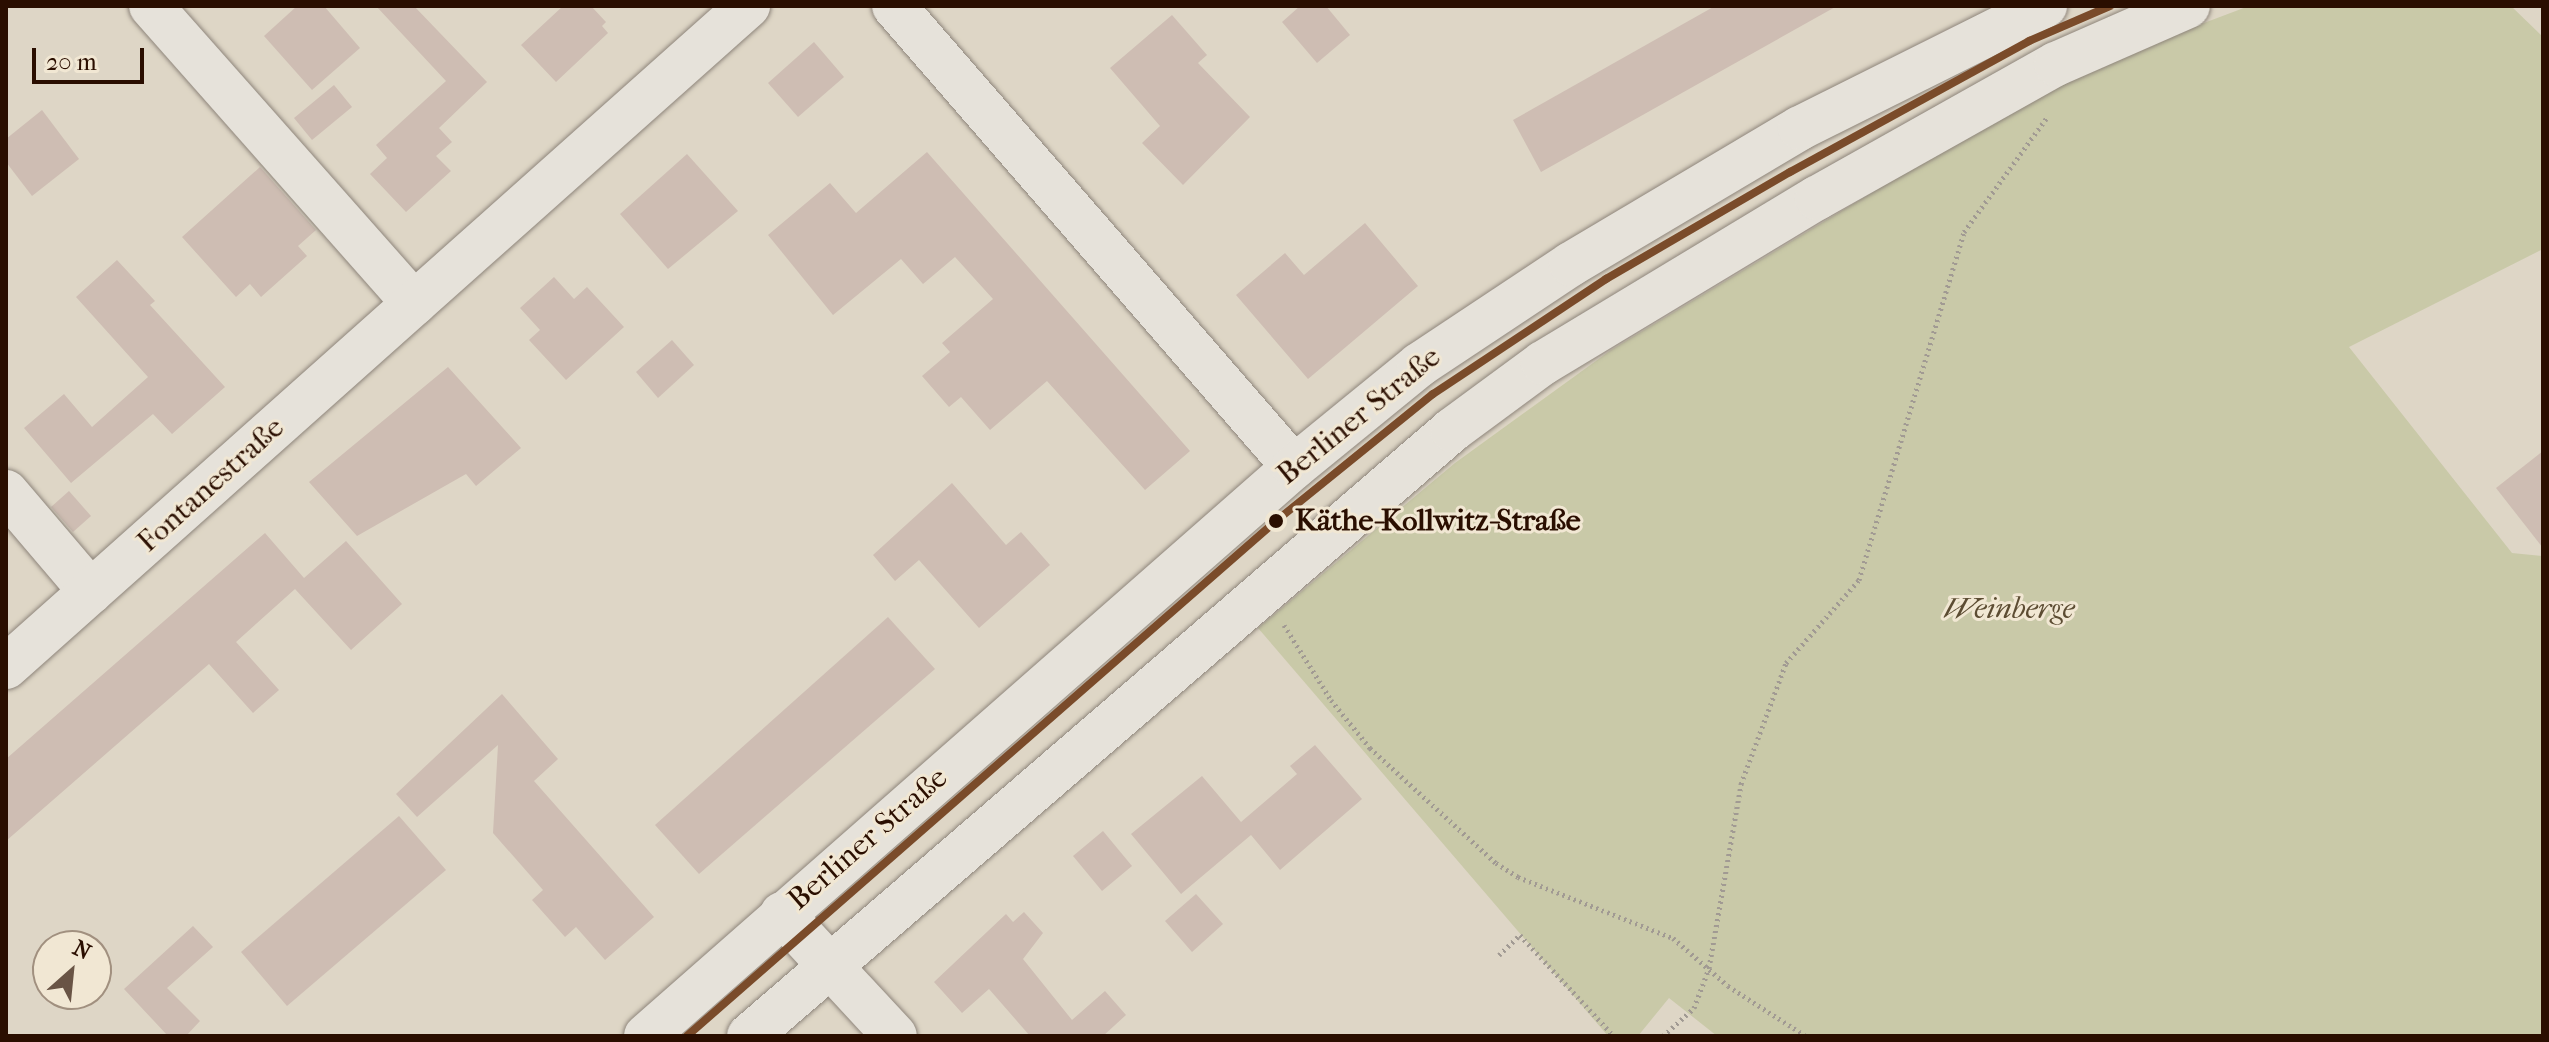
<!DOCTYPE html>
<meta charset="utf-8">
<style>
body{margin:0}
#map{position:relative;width:2549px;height:1042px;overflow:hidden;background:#ded6c6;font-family:"IM FELL French Canon",serif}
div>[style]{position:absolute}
.green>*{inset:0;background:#c9c9a8}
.building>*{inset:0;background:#cebdb3}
.path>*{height:5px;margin-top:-2.5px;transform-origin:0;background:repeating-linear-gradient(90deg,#a19a93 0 2px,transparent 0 6px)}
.roads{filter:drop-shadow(0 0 2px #8e857b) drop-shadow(0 0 2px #8e857b)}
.minor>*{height:44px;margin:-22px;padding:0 22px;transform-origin:22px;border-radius:22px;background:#e6e2da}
.tram-1>*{height:8px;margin:-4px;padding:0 4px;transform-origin:4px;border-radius:4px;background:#7a4b2a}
.dots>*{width:22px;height:22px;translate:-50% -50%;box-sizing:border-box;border:4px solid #f1e7d3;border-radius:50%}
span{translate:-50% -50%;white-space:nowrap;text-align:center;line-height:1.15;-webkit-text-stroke:6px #f1e7d3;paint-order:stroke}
.street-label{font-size:30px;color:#2a0e00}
.stop-label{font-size:30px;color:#2a0e00;font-weight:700}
.left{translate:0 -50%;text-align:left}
.park-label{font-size:30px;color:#5c4c32;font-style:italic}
.frame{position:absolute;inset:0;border:8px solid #2a0e00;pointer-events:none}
.north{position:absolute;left:32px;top:930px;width:80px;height:80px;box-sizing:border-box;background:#f1e7d3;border:2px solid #a1907f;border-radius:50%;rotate:27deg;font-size:22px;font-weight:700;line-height:32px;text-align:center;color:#2a0e00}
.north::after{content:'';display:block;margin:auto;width:28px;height:36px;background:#695445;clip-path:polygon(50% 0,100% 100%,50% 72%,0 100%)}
.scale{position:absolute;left:32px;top:48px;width:112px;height:36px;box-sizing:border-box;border:4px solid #2a0e00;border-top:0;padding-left:10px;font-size:24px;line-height:28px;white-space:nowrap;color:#2a0e00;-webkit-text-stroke:6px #f1e7d3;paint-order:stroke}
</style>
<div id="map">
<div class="green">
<div style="clip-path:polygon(2249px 6px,2511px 6px,2543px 37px,2543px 249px,2349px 347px,2512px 553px,2543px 556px,2543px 1036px,1717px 1036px,1669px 998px,1638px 1036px,1608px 1036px,1258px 628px,1455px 463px,1611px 350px,2069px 74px)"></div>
</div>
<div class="building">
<div style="clip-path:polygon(297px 6px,324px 6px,360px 48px,312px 90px,264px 36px)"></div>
<div style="clip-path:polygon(376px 6px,414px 6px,487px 82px,439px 128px,452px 142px,436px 156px,451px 171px,406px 212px,370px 174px,387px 158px,376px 145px,446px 81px)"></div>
<div style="clip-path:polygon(563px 6px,591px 6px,606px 22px,602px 26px,608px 33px,556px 82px,521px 45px)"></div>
<div style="clip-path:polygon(1300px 6px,1326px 6px,1350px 35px,1317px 63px,1282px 22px)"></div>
<div style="clip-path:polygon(1715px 6px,1837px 6px,1541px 172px,1513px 120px)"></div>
<div style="clip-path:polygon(1172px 15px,1207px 55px,1198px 63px,1250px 117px,1183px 185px,1142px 143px,1160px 126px,1110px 68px)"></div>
<div style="clip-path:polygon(814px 42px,844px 77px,798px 117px,768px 83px)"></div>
<div style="clip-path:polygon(334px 85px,352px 107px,312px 140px,294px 118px)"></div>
<div style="clip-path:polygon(42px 110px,79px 159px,32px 196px,6px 162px,6px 139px)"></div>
<div style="clip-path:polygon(927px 152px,1190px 451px,1145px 490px,1047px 381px,990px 430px,961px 397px,949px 407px,922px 376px,950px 352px,942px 343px,993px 299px,955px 257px,923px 284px,901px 259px,833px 315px,768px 235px,830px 183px,856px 213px)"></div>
<div style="clip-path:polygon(687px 154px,738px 211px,668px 269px,620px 214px)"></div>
<div style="clip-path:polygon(260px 167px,316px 230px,298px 246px,307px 256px,261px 297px,250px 284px,236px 297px,182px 237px)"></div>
<div style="clip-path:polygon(1365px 223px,1418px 286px,1308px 379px,1236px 295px,1285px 253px,1304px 275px)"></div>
<div style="clip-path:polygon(117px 260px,155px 301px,150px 305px,225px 387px,172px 434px,153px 414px,71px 483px,24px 428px,64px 394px,92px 427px,148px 377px,76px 297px)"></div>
<div style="clip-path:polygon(554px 277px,574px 299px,587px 287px,624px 327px,566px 380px,529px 340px,540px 330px,520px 308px)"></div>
<div style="clip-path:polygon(672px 340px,694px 365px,658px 398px,636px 372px)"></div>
<div style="clip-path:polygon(448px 367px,521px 448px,476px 486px,466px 474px,357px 536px,309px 482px)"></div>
<div style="clip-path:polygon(2543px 451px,2543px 548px,2496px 488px)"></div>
<div style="clip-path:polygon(952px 483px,1006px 545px,1021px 532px,1050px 565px,979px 628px,919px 560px,895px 581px,873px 555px)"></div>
<div style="clip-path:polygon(69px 491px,91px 516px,73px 532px,51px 507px)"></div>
<div style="clip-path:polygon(265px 533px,304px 578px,346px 541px,402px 604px,351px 650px,295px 589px,236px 642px,279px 690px,253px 713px,209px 664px,6px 841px,6px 759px)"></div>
<div style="clip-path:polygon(888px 617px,935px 669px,699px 874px,655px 825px)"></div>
<div style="clip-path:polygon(502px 694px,558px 759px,534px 781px,654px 917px,605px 960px,576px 927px,565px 937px,532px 900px,543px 890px,493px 833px,498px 745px,417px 817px,396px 794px)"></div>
<div style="clip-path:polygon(1315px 745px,1362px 799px,1280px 870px,1251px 835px,1181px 894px,1131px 834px,1202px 776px,1241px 822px,1297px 774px,1290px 766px)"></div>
<div style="clip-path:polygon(399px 816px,446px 870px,287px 1006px,241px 952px)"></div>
<div style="clip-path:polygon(1103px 831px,1132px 866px,1102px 891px,1073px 856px)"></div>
<div style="clip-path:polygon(1196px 894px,1223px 924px,1192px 952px,1165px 921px)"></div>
<div style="clip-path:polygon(1024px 912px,1043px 933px,1023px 959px,1072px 1020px,1105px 991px,1126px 1015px,1103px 1036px,1030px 1036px,989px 989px,962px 1013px,934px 982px,1006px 914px,1013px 922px)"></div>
<div style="clip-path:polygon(193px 926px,213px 947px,167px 988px,200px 1021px,186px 1036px,168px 1036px,124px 989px)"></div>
</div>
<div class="path">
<div style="left:1284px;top:625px;width:89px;rotate:57.9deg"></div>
<div style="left:1331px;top:700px;width:62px;rotate:50.9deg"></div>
<div style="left:1370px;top:748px;width:171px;rotate:42.4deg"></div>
<div style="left:1496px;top:863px;width:26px;rotate:32deg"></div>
<div style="left:1518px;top:877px;width:167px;rotate:21.5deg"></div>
<div style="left:1673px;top:938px;width:73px;rotate:41.1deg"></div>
<div style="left:1728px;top:986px;width:93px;rotate:32.7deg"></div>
<div style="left:1499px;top:955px;width:29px;rotate:-44deg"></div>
<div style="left:1520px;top:935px;width:138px;rotate:47.1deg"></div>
<div style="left:1663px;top:1036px;width:42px;rotate:-42.1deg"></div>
<div style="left:1694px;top:1008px;width:43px;rotate:-69.4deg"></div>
<div style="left:1709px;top:968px;width:187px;rotate:-80.1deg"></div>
<div style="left:1741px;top:784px;width:129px;rotate:-69.6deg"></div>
<div style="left:1786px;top:663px;width:111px;rotate:-48.7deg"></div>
<div style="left:1859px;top:580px;width:363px;rotate:-73.2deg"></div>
<div style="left:1964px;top:232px;width:143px;rotate:-54.1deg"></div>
</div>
<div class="roads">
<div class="minor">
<div style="left:151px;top:6px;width:397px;rotate:48.5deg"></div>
<div style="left:894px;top:6px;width:610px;rotate:49.05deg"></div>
<div style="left:6px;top:492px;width:131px;rotate:49.6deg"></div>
<div style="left:6px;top:667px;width:994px;rotate:-41.7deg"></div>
<div style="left:782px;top:914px;width:166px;rotate:47.2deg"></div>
<div style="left:646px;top:1036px;width:862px;rotate:-41.29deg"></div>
<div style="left:1294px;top:467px;width:161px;rotate:-39.2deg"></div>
<div style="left:1419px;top:365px;width:182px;rotate:-33.6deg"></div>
<div style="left:1571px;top:264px;width:266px;rotate:-30.7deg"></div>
<div style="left:1800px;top:128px;width:274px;rotate:-26.5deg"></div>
<div style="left:749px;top:1036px;width:928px;rotate:-40.76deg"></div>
<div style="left:1452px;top:430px;width:113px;rotate:-36.4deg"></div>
<div style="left:1543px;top:363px;width:320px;rotate:-31.1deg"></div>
<div style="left:1817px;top:198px;width:274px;rotate:-29.3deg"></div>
<div style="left:2056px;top:64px;width:144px;rotate:-23.7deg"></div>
</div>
</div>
<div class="tram-1">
<div style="left:687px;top:1036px;width:782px;rotate:-41.17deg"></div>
<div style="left:1276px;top:521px;width:202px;rotate:-39deg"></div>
<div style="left:1433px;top:394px;width:208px;rotate:-33.6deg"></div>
<div style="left:1606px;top:279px;width:213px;rotate:-30.2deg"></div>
<div style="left:1790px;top:172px;width:273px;rotate:-28.7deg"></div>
<div style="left:2029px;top:41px;width:88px;rotate:-23.4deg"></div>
</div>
<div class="dots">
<div style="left:1276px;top:521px;background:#2a0e00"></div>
</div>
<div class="street-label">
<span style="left:1359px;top:416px;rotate:-39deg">Berliner Straße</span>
<span style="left:211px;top:485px;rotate:-42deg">Fontanestraße</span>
<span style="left:868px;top:839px;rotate:-41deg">Berliner Straße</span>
</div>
<div class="stop-label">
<span class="left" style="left:1295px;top:521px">Käthe-Kollwitz-Straße</span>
</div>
<div class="park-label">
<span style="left:2009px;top:609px">Weinberge</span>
</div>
<div class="frame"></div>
<div class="north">N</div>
<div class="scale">20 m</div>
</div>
